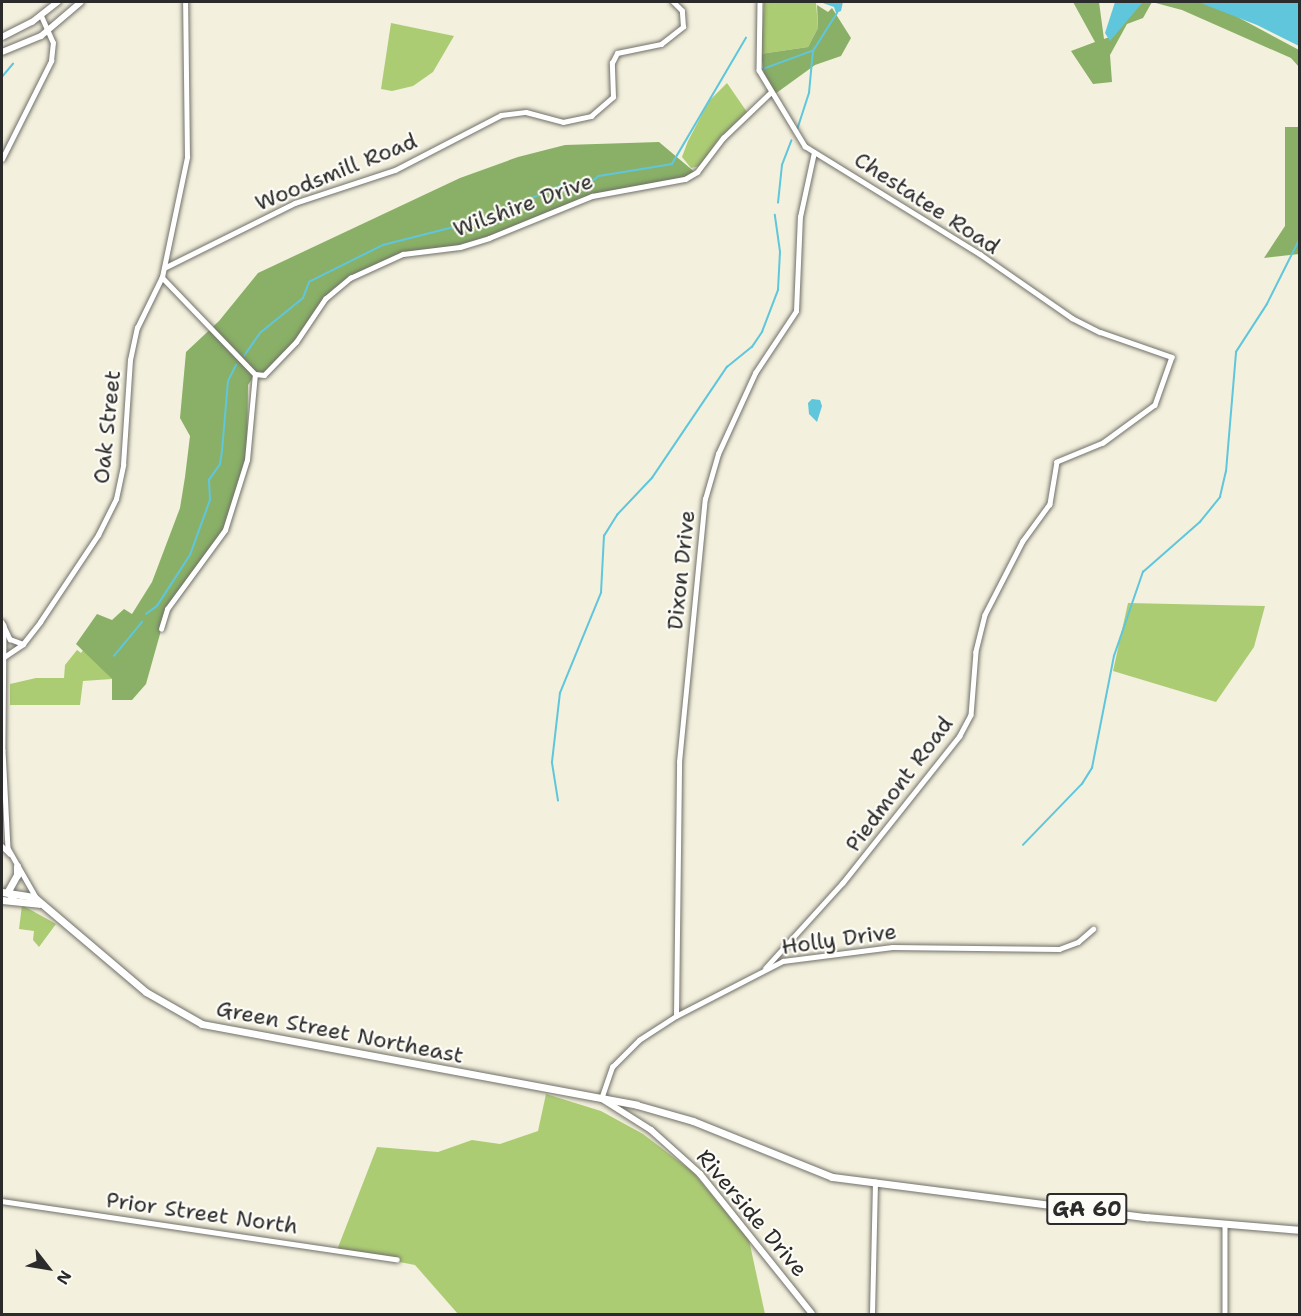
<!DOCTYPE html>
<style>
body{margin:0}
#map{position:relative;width:1301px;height:1316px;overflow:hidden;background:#f3f0dd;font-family:"Shantell Sans",sans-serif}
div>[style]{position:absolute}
.green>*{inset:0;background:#accc74}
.forest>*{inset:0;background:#89b066}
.water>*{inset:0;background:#5fc6dc}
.stream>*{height:1.5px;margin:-0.75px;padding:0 0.75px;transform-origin:0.75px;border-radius:0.75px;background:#5fc6dc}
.roads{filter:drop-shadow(0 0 2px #717069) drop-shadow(0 0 2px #717069)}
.minor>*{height:4.5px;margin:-2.25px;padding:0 2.25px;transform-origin:2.25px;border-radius:2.25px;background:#fff}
.major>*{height:6px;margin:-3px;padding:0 3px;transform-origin:3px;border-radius:3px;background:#fff}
.highway>*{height:7px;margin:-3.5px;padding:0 3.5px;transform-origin:3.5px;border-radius:3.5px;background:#fff}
span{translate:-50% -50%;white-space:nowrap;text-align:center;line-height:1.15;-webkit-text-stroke:4.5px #fdfcf7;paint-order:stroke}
.shield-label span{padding:2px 4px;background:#fdfcf7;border:2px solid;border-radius:4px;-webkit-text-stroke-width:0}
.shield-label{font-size:21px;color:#2b2b2b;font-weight:700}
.street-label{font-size:22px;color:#2b2b2b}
.frame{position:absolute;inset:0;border:3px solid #2b2b2b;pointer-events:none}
.north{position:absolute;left:18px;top:1238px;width:60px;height:60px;-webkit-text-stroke:4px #fdfcf7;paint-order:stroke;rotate:121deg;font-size:16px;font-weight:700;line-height:24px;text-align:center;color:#2b2b2b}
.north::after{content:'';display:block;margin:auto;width:21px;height:27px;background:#2b2b2b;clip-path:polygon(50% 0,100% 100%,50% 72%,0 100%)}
</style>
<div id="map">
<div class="green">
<div style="clip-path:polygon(764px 2px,816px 2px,818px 28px,808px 47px,761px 54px)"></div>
<div style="clip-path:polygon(391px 23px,454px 36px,433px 72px,413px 86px,392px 91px,381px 89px)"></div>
<div style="clip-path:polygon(727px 83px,747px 112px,719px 139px,700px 166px,691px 168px,682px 157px,688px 141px,709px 101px)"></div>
<div style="clip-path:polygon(1128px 603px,1264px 606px,1265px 606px,1254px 647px,1216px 702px,1113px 671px)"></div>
<div style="clip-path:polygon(84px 649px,112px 679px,83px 681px,80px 705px,10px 705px,10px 684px,36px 678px,64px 678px,65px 665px,77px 650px,81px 653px)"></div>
<div style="clip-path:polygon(22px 905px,56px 924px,39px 947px,33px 940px,34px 931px,19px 929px)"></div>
<div style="clip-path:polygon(546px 1094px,601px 1111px,643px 1134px,693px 1172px,749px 1240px,765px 1314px,458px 1314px,415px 1265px,337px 1250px,377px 1147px,438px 1152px,472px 1140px,500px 1144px,538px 1131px)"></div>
</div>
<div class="forest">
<div style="clip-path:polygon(1073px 2px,1099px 2px,1104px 39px,1112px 36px,1137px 2px,1199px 2px,1217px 6px,1299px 50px,1299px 67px,1291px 58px,1182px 10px,1152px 2px,1143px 18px,1127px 24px,1110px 55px,1112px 82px,1093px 84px,1071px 51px,1095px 42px)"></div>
<div style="clip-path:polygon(817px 5px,828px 12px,832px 8px,851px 38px,841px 56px,815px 65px,775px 94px,764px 75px,761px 54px,808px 47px,818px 28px)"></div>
<div style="clip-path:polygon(1285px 127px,1299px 127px,1299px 254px,1264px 258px,1285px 226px)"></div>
<div style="clip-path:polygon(659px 142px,697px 174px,680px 183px,610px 192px,553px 210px,456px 251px,406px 254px,333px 289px,304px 333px,268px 372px,255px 374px,248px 385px,247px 460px,225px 530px,167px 609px,146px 684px,132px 700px,112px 700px,112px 679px,76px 644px,97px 614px,112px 620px,124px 609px,132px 614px,152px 582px,180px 508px,185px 477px,190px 436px,180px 418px,186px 352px,219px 321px,258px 273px,460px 178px,518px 157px,565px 145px)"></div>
</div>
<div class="water">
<div style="clip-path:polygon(820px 2px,843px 2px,841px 11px,836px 13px,834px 7px)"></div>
<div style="clip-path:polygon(1115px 2px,1143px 2px,1110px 41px,1105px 33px)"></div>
<div style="clip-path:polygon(1198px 2px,1299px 2px,1299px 46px,1257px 25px)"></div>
<div style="clip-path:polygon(812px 399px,820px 400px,822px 406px,817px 422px,809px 414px,808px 403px)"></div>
</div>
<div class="stream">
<div style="left:760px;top:70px;width:55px;rotate:-20.1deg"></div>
<div style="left:2px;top:77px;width:17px;rotate:-50deg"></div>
<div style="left:797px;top:130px;width:39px;rotate:-72deg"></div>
<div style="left:809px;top:93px;width:42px;rotate:-84.6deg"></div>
<div style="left:813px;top:51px;width:45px;rotate:-57.7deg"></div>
<div style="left:778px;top:203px;width:38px;rotate:-84deg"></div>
<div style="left:782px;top:165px;width:26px;rotate:-69deg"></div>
<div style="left:244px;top:356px;width:28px;rotate:-55deg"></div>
<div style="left:260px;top:333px;width:55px;rotate:-39.1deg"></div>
<div style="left:303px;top:298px;width:17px;rotate:-69deg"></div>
<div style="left:309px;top:282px;width:83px;rotate:-26.6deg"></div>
<div style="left:383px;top:245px;width:101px;rotate:-14.3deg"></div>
<div style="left:481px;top:220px;width:88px;rotate:-23.4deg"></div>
<div style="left:562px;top:185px;width:24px;rotate:2deg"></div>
<div style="left:586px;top:186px;width:16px;rotate:-38deg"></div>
<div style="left:599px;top:176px;width:74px;rotate:-9.3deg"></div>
<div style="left:672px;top:164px;width:146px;rotate:-59.6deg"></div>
<div style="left:146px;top:614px;width:14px;rotate:-36deg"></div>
<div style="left:157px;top:606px;width:61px;rotate:-57.1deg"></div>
<div style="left:190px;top:555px;width:59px;rotate:-70deg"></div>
<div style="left:210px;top:500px;width:20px;rotate:-93deg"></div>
<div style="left:209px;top:480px;width:19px;rotate:-55deg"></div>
<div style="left:220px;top:464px;width:13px;rotate:-81deg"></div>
<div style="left:222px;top:451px;width:70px;rotate:-85.1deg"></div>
<div style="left:228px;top:381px;width:18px;rotate:-63deg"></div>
<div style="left:114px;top:656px;width:44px;rotate:-50.5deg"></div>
<div style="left:558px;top:801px;width:39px;rotate:-99deg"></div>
<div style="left:552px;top:762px;width:69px;rotate:-83.4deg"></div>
<div style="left:560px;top:693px;width:108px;rotate:-67.7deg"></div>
<div style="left:601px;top:593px;width:57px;rotate:-87deg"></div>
<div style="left:604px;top:536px;width:25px;rotate:-58deg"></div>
<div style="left:617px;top:515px;width:51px;rotate:-46.6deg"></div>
<div style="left:652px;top:478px;width:134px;rotate:-56deg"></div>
<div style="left:727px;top:367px;width:32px;rotate:-39deg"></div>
<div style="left:752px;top:347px;width:18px;rotate:-56deg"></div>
<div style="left:762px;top:332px;width:45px;rotate:-69.1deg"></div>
<div style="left:778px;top:290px;width:38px;rotate:-87deg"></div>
<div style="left:780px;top:252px;width:37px;rotate:-98deg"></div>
<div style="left:1023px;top:845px;width:85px;rotate:-46deg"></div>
<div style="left:1082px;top:784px;width:19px;rotate:-58deg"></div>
<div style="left:1092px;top:768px;width:114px;rotate:-78.9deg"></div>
<div style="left:1114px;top:656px;width:89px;rotate:-71deg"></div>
<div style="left:1143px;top:572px;width:76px;rotate:-41.3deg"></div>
<div style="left:1200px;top:522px;width:32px;rotate:-51deg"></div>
<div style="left:1220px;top:497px;width:26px;rotate:-77deg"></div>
<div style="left:1226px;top:472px;width:120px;rotate:-85.2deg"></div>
<div style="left:1236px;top:352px;width:57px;rotate:-57.1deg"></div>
<div style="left:1267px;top:304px;width:74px;rotate:-63.4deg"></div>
</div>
<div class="roads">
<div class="minor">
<div style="left:760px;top:2px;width:68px;rotate:90.8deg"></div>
<div style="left:759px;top:70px;width:89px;rotate:58.8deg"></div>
<div style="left:805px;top:146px;width:206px;rotate:31.7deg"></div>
<div style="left:980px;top:254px;width:112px;rotate:34.8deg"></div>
<div style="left:1072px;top:318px;width:31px;rotate:27deg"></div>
<div style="left:1100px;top:332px;width:76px;rotate:19.1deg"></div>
<div style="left:1172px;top:357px;width:51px;rotate:109.5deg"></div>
<div style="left:1155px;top:405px;width:64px;rotate:143.8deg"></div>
<div style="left:1103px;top:443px;width:50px;rotate:157.6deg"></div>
<div style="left:1057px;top:462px;width:43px;rotate:99.5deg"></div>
<div style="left:1050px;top:504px;width:46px;rotate:126.1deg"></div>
<div style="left:1023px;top:541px;width:83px;rotate:117.2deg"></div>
<div style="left:985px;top:615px;width:38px;rotate:104deg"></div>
<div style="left:976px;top:652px;width:63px;rotate:94.5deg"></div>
<div style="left:971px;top:715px;width:24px;rotate:118deg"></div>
<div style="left:960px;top:736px;width:188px;rotate:128.5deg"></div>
<div style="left:843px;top:883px;width:115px;rotate:132.2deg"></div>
<div style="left:2px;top:159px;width:110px;rotate:-63.4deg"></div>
<div style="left:51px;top:61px;width:18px;rotate:-84deg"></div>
<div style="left:53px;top:43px;width:30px;rotate:-114deg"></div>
<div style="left:164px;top:268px;width:146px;rotate:-26.4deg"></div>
<div style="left:295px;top:203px;width:105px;rotate:-18.3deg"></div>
<div style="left:395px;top:170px;width:119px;rotate:-27.4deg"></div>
<div style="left:501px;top:115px;width:25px;rotate:-7deg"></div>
<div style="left:526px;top:112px;width:38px;rotate:15deg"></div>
<div style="left:563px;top:122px;width:29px;rotate:-12deg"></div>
<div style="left:591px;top:116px;width:29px;rotate:-41deg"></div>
<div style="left:613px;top:97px;width:34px;rotate:-92deg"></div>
<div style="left:612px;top:63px;width:11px;rotate:-63deg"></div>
<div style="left:617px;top:53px;width:45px;rotate:-11.6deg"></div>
<div style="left:661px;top:44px;width:28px;rotate:-38deg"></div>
<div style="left:683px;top:27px;width:16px;rotate:-94deg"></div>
<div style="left:682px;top:11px;width:13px;rotate:-135deg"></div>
<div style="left:162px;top:277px;width:134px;rotate:46.2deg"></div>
<div style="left:255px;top:374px;width:9px;rotate:6deg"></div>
<div style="left:264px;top:375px;width:46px;rotate:-45.9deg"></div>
<div style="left:296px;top:342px;width:52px;rotate:-56deg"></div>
<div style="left:325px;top:299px;width:33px;rotate:-40deg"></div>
<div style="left:350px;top:278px;width:58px;rotate:-24.4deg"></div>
<div style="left:403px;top:254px;width:57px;rotate:-7deg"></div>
<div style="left:460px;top:247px;width:30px;rotate:-17deg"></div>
<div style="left:489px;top:238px;width:111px;rotate:-22.2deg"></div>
<div style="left:592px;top:196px;width:95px;rotate:-10.4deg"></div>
<div style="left:685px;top:179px;width:14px;rotate:-30deg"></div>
<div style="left:697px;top:172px;width:43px;rotate:-52.6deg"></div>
<div style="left:723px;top:138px;width:65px;rotate:-43.8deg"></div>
<div style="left:2px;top:622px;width:19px;rotate:65deg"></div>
<div style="left:10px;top:639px;width:14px;rotate:21deg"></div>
<div style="left:4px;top:625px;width:125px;rotate:90.5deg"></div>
<div style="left:3px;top:750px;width:98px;rotate:87.1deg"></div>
<div style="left:8px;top:848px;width:59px;rotate:60.4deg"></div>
<div style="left:161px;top:629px;width:21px;rotate:-73deg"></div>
<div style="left:167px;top:609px;width:98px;rotate:-53.7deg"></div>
<div style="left:225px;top:530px;width:73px;rotate:-72.6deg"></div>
<div style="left:247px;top:460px;width:86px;rotate:-84.7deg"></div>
<div style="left:4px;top:657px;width:23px;rotate:-34deg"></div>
<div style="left:23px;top:644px;width:28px;rotate:-52deg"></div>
<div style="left:40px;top:622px;width:105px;rotate:-56.3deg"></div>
<div style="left:98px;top:535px;width:40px;rotate:-63.4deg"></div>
<div style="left:116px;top:499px;width:35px;rotate:-78deg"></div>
<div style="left:123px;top:465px;width:105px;rotate:-86.2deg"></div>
<div style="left:130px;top:360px;width:33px;rotate:-78deg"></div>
<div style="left:137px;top:328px;width:57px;rotate:-63.9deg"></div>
<div style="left:162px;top:277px;width:123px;rotate:-78.2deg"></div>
<div style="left:187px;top:157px;width:155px;rotate:-90.7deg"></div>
<div style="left:2px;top:846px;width:11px;rotate:45deg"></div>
<div style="left:676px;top:1016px;width:254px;rotate:-89.3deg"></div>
<div style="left:679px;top:762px;width:264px;rotate:-84.4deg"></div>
<div style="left:705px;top:499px;width:47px;rotate:-73.9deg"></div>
<div style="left:718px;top:454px;width:89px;rotate:-65.4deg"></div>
<div style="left:755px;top:373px;width:74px;rotate:-56.5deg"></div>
<div style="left:796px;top:311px;width:94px;rotate:-87.6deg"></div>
<div style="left:800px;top:217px;width:66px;rotate:-77.8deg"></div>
<div style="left:601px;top:1099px;width:34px;rotate:-71deg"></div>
<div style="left:612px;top:1067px;width:38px;rotate:-45deg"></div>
<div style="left:639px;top:1040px;width:44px;rotate:-33deg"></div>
<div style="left:676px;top:1016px;width:120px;rotate:-27.2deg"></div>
<div style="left:783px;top:961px;width:110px;rotate:-7.3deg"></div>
<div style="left:892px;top:947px;width:167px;rotate:0.7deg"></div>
<div style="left:1059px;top:949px;width:20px;rotate:-20deg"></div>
<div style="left:1078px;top:942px;width:20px;rotate:-41deg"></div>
<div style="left:2px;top:1201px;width:399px;rotate:8.4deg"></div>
<div style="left:1225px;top:1224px;width:90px;rotate:90deg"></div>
<div style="left:872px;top:1314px;width:132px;rotate:-88.7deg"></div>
</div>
<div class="major">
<div style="left:2px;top:37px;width:34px;rotate:-27deg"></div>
<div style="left:32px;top:22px;width:33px;rotate:-38deg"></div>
<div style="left:2px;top:52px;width:42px;rotate:-22.3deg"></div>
<div style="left:41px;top:36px;width:52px;rotate:-40.4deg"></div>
<div style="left:602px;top:1099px;width:58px;rotate:32.3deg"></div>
<div style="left:651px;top:1130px;width:66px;rotate:41.9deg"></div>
<div style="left:700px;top:1174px;width:179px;rotate:51.3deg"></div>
</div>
<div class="highway">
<div style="left:2px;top:892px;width:32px;rotate:9deg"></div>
<div style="left:34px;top:897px;width:147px;rotate:40.3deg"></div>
<div style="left:146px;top:992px;width:64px;rotate:29.7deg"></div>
<div style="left:202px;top:1024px;width:442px;rotate:10.5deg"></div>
<div style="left:637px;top:1105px;width:58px;rotate:15.9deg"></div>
<div style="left:693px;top:1121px;width:150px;rotate:21.9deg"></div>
<div style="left:832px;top:1177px;width:317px;rotate:7.3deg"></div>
<div style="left:1146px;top:1217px;width:155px;rotate:4.8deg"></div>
<div style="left:13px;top:899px;width:9px;rotate:-122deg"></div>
<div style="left:8px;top:891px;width:18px;rotate:-61deg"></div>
<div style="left:17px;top:875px;width:9px;rotate:-90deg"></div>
<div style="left:2px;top:900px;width:37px;rotate:6deg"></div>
</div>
</div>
<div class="shield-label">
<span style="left:1087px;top:1209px">GA 60</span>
</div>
<div class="street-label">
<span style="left:336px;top:172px;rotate:-22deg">Woodsmill Road</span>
<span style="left:927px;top:203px;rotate:33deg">Chestatee Road</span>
<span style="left:523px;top:205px;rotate:-20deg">Wilshire Drive</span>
<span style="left:107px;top:427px;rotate:-84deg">Oak Street</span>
<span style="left:681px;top:570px;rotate:-84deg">Dixon Drive</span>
<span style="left:899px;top:784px;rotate:-53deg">Piedmont Road</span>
<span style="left:839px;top:939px;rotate:-8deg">Holly Drive</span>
<span style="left:340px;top:1032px;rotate:11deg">Green Street Northeast</span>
<span style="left:202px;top:1213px;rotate:8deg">Prior Street North</span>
<span style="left:752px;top:1213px;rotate:50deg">Riverside Drive</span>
</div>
<div class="frame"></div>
<div class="north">N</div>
</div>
